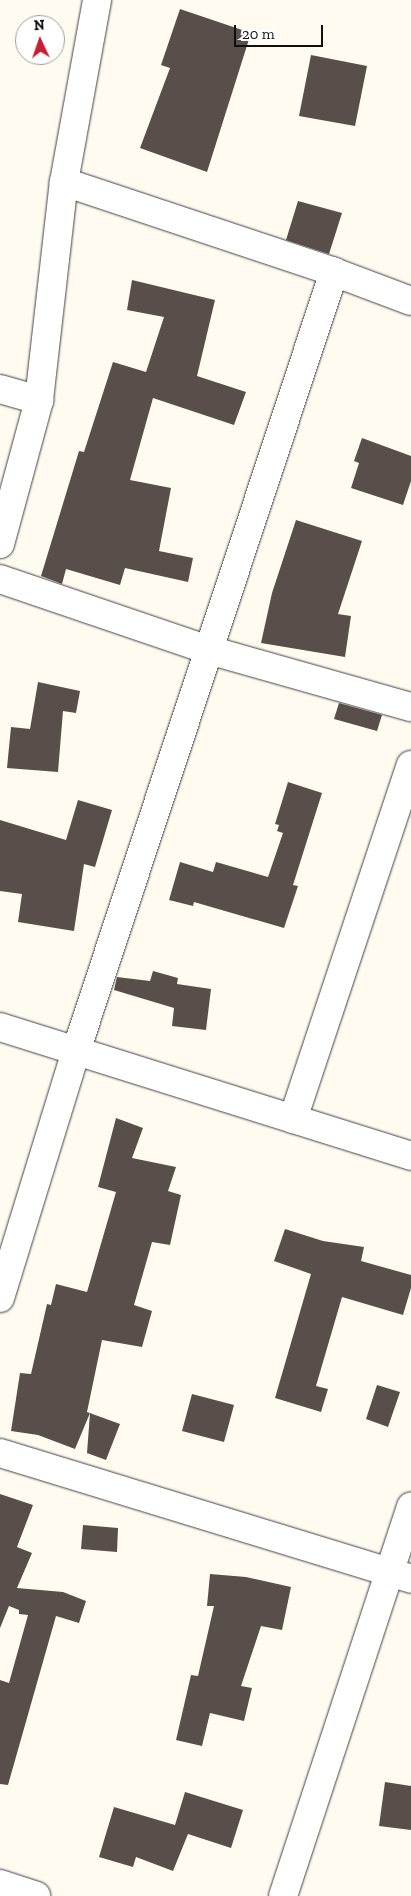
<!DOCTYPE html>
<style>
body{margin:0}
#map{position:relative;width:411px;height:1896px;overflow:hidden;background:#fffbf0;font-family:"Zilla Slab",serif}
div>[style]{position:absolute}
.building>*{inset:0;background:#584f4a}
.roads{filter:drop-shadow(0 0 1px #424242) drop-shadow(0 0 1px #424242)}
.minor>*{height:28px;margin:-14px;padding:0 14px;transform-origin:14px;border-radius:14px;background:#fff}
span{translate:-50% -50%;white-space:nowrap;text-align:center;line-height:1.15;-webkit-text-stroke:5px #fff;paint-order:stroke}
.north{position:absolute;left:15px;top:15px;width:50px;height:50px;box-sizing:border-box;background:#fff;border:1px solid #9f9f9f;border-radius:50%;rotate:357deg;font-size:14px;font-weight:700;line-height:20px;text-align:center;color:#0f0f0f}
.north::after{content:'';display:block;margin:auto;width:18px;height:22px;background:#c71e31;clip-path:polygon(50% 0,100% 100%,50% 72%,0 100%)}
.scale{position:absolute;left:234px;top:25px;width:89px;height:22px;box-sizing:border-box;border:2px solid #0f0f0f;border-top:0;padding-left:6px;font-size:15px;line-height:18px;white-space:nowrap;color:#0f0f0f;-webkit-text-stroke:4px #fff;paint-order:stroke}
</style>
<div id="map">
<div class="building">
<div style="clip-path:polygon(180px 9px,251px 33px,207px 172px,140px 148px,170px 68px,161px 65px)"></div>
<div style="clip-path:polygon(311px 55px,367px 66px,355px 126px,299px 116px)"></div>
<div style="clip-path:polygon(298px 201px,342px 213px,329px 254px,286px 240px)"></div>
<div style="clip-path:polygon(132px 280px,215px 300px,197px 376px,246px 392px,234px 425px,153px 398px,130px 480px,171px 488px,159px 551px,193px 558px,188px 582px,125px 568px,120px 585px,66px 569px,62px 584px,41px 576px,79px 451px,84px 452px,113px 362px,146px 372px,164px 317px,127px 310px)"></div>
<div style="clip-path:polygon(362px 438px,411px 456px,411px 481px,403px 505px,351px 488px,359px 463px,354px 461px)"></div>
<div style="clip-path:polygon(296px 520px,362px 541px,338px 614px,351px 616px,345px 657px,261px 643px,272px 593px)"></div>
<div style="clip-path:polygon(38px 682px,80px 691px,76px 713px,63px 711px,58px 772px,7px 768px,11px 727px,30px 729px)"></div>
<div style="clip-path:polygon(339px 703px,382px 715px,377px 731px,334px 719px)"></div>
<div style="clip-path:polygon(288px 782px,322px 793px,293px 885px,298px 886px,284px 928px,194px 902px,193px 906px,169px 900px,180px 862px,213px 872px,216px 862px,268px 877px,283px 833px,277px 831px,279px 825px,275px 824px)"></div>
<div style="clip-path:polygon(78px 800px,112px 810px,95px 867px,84px 864px,74px 931px,18px 922px,22px 894px,0 891px,0 820px,66px 840px)"></div>
<div style="clip-path:polygon(153px 971px,178px 978px,177px 984px,211px 989px,206px 1030px,172px 1026px,174px 1008px,114px 990px,117px 977px,150px 981px)"></div>
<div style="clip-path:polygon(116px 1118px,143px 1128px,132px 1158px,176px 1167px,168px 1191px,181px 1195px,170px 1245px,152px 1242px,134px 1305px,152px 1311px,142px 1347px,102px 1340px,87px 1412px,120px 1424px,106px 1460px,87px 1453px,90px 1413px,75px 1449px,38px 1435px,11px 1431px,20px 1373px,31px 1374px,47px 1304px,51px 1305px,56px 1284px,87px 1292px,116px 1192px,98px 1187px)"></div>
<div style="clip-path:polygon(285px 1229px,323px 1241px,364px 1247px,361px 1261px,411px 1275px,411px 1288px,403px 1315px,342px 1297px,316px 1386px,328px 1389px,321px 1412px,275px 1398px,311px 1274px,274px 1261px)"></div>
<div style="clip-path:polygon(377px 1385px,400px 1392px,388px 1427px,366px 1419px)"></div>
<div style="clip-path:polygon(192px 1394px,234px 1405px,224px 1442px,182px 1431px)"></div>
<div style="clip-path:polygon(0 1494px,33px 1505px,17px 1547px,32px 1553px,17px 1588px,63px 1592px,86px 1601px,79px 1623px,56px 1616px,8px 1785px,0 1784px,0 1680px,9px 1683px,28px 1615px,19px 1614px,19px 1610px,9px 1606px,0 1628px)"></div>
<div style="clip-path:polygon(83px 1525px,118px 1528px,117px 1552px,81px 1549px)"></div>
<div style="clip-path:polygon(210px 1574px,246px 1577px,291px 1587px,282px 1630px,261px 1626px,241px 1686px,252px 1688px,244px 1721px,210px 1713px,202px 1746px,176px 1740px,191px 1675px,198px 1676px,214px 1606px,207px 1606px)"></div>
<div style="clip-path:polygon(385px 1782px,411px 1786px,411px 1830px,379px 1826px)"></div>
<div style="clip-path:polygon(185px 1792px,243px 1810px,231px 1848px,188px 1834px,173px 1871px,136px 1857px,133px 1867px,99px 1857px,114px 1807px,175px 1825px)"></div>
</div>
<div class="roads">
<div class="minor">
<div style="left:64px;top:182px;width:285px;rotate:18.4deg"></div>
<div style="left:334px;top:272px;width:82px;rotate:20.6deg"></div>
<div style="left:0;top:389px;width:41px;rotate:15.8deg"></div>
<div style="left:0;top:544px;width:149px;rotate:-74.8deg"></div>
<div style="left:39px;top:400px;width:219px;rotate:-83.5deg"></div>
<div style="left:64px;top:182px;width:185px;rotate:-79.7deg"></div>
<div style="left:0;top:579px;width:221px;rotate:18.8deg"></div>
<div style="left:209px;top:650px;width:210px;rotate:15.8deg"></div>
<div style="left:0;top:1027px;width:431px;rotate:17.4deg"></div>
<div style="left:293px;top:1119px;width:373px;rotate:-71.6deg"></div>
<div style="left:0;top:1298px;width:258px;rotate:-72.9deg"></div>
<div style="left:76px;top:1051px;width:821px;rotate:-71.68deg"></div>
<div style="left:0;top:1453px;width:430px;rotate:17deg"></div>
<div style="left:0;top:1884px;width:38px;rotate:18deg"></div>
<div style="left:283px;top:1896px;width:410px;rotate:-71.8deg"></div>
</div>
</div>
<div class="north">N</div>
<div class="scale">20 m</div>
</div>
